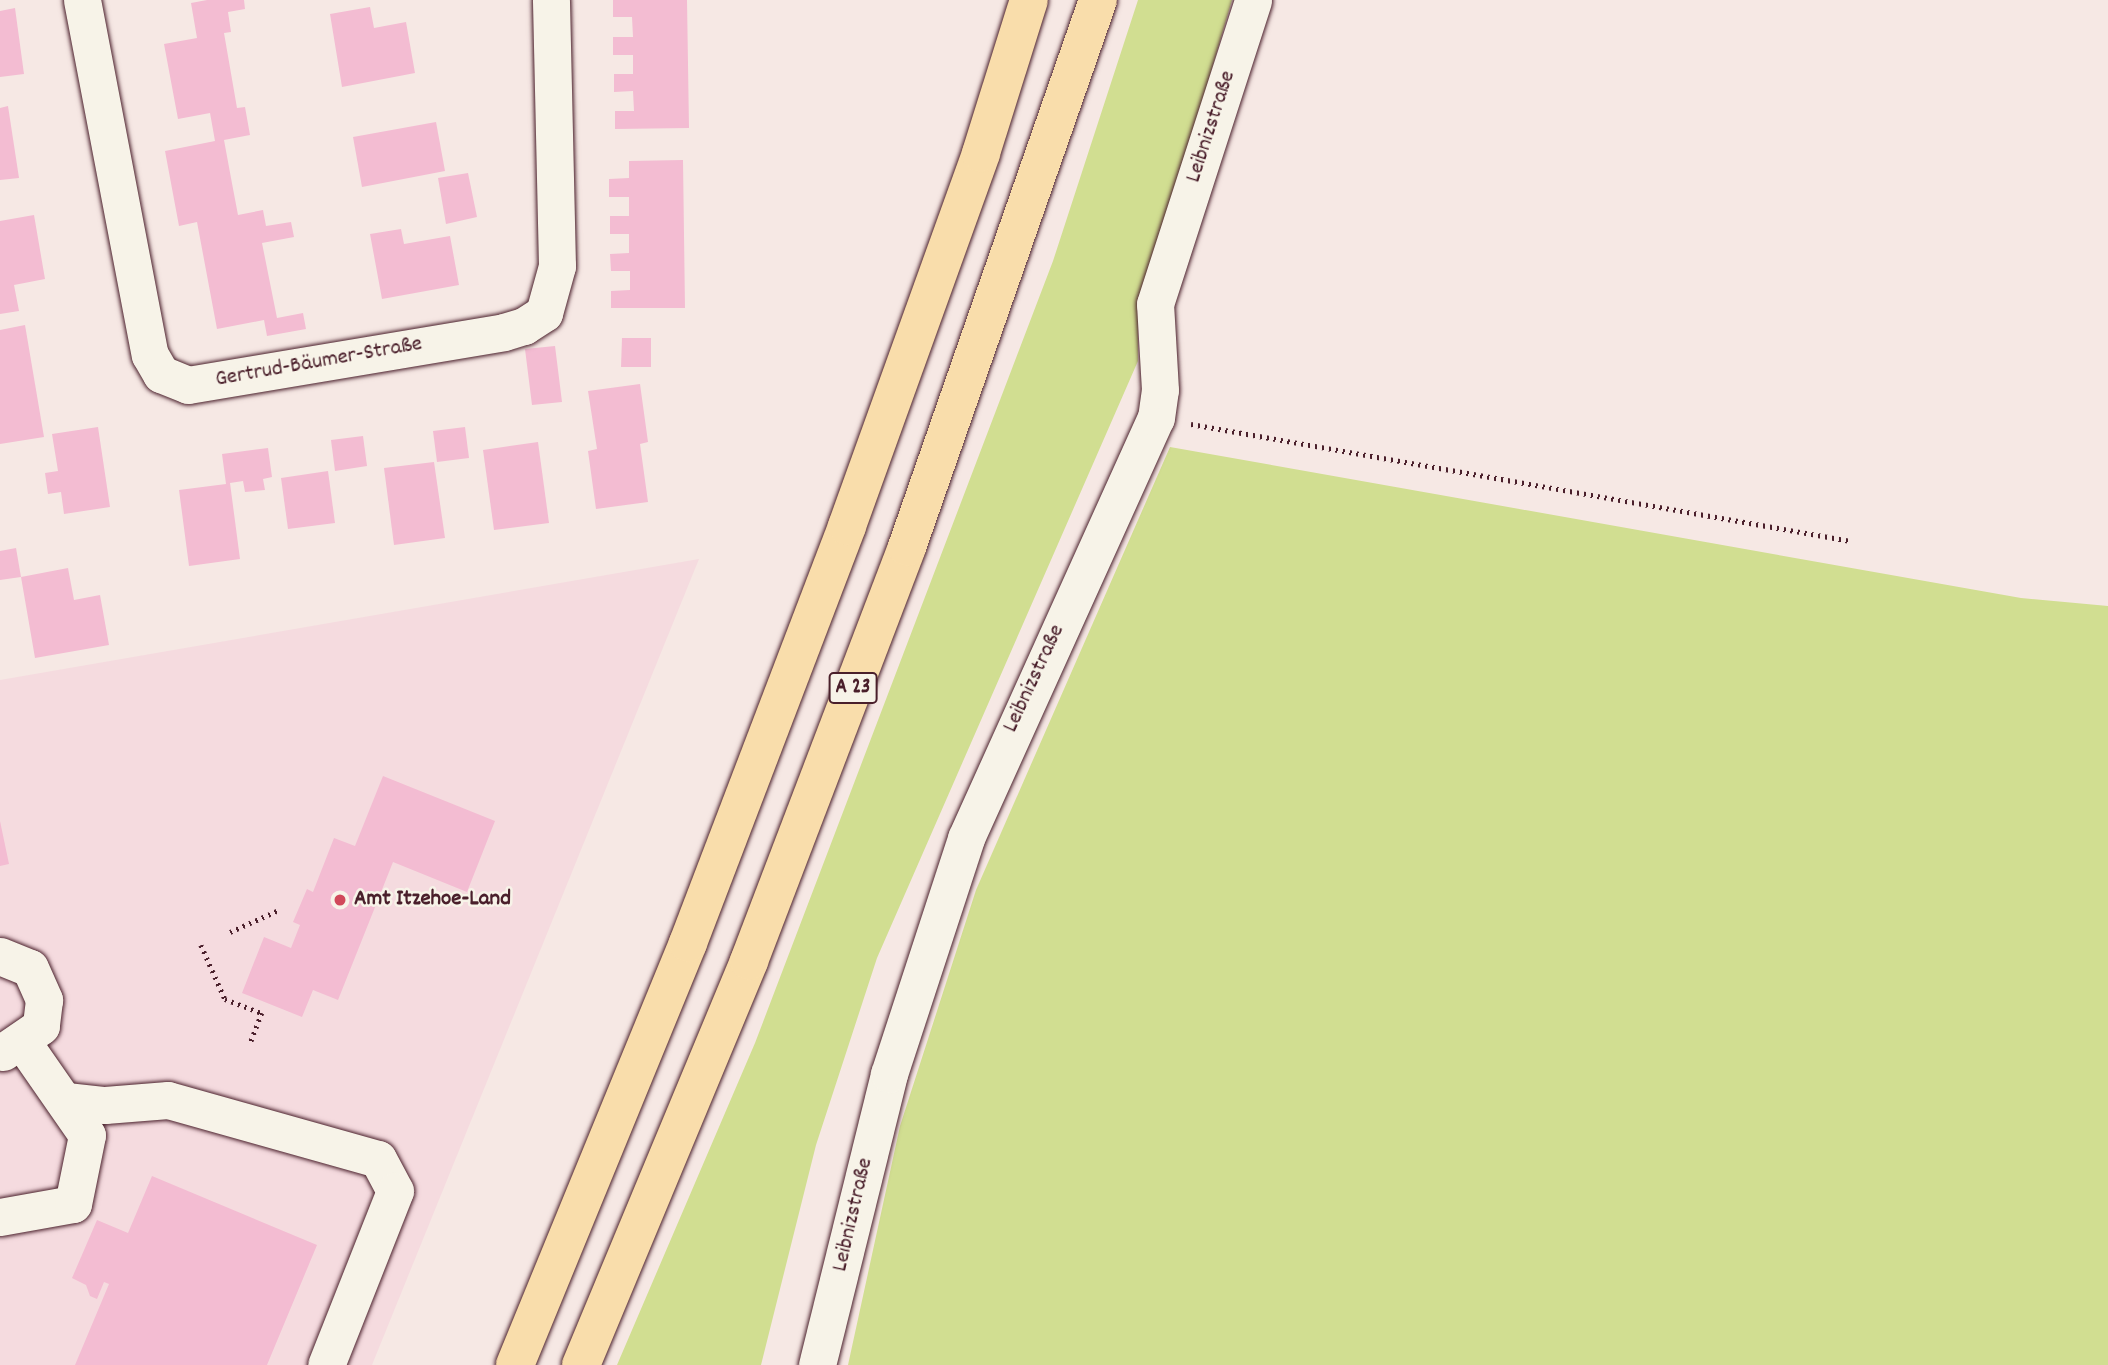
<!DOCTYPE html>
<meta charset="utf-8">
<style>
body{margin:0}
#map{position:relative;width:2108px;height:1365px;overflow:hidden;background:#f6e8e4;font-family:Dekko,sans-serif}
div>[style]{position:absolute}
.built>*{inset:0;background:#f5dbdf}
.green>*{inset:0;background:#d1de91}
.building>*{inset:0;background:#f3bcd2}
.path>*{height:4.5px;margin-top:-2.25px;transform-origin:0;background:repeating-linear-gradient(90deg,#4a1f2b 0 2px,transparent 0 7px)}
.roads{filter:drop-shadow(0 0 2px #4a1f2b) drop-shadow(0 0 2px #4a1f2b)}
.minor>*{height:37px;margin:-18.5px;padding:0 18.5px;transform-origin:18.5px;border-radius:18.5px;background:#f7f3e8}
.highway>*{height:38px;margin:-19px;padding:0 19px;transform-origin:19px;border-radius:19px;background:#f9ddab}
.dots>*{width:19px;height:19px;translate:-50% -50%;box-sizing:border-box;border:4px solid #f7f3e8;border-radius:50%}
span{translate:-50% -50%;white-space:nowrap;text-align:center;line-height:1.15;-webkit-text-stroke:5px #f7f3e8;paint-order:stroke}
.shield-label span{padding:2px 5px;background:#f7f3e8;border:2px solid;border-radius:5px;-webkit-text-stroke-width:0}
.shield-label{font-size:21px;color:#4a1f2b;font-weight:700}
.street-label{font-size:23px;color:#4a1f2b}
.poi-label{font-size:23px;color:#4a1f2b;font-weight:700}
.left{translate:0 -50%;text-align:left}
</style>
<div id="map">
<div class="built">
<div style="clip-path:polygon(699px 559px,372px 1365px,0 1365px,0 680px)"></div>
</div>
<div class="green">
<div style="clip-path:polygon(1138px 0,1232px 0,1138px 320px,1138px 361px,877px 958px,816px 1145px,761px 1365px,617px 1365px,755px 1043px,1053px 261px)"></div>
<div style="clip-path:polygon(1170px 447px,2021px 598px,2108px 606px,2108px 1365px,848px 1365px,900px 1126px,976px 890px)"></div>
</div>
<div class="building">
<div style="clip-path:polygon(207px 0,244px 0,245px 9px,228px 12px,231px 32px,224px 33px,237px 108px,245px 107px,250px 135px,224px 140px,231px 178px,238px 215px,263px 210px,266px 226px,291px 222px,294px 237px,262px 243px,277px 318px,303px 313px,306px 329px,267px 336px,264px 320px,217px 329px,197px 222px,179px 226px,165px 151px,215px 141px,210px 113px,178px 119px,164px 44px,197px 38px,191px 3px)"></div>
<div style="clip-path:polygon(613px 0,687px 0,689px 128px,615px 129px,615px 111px,634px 111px,633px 91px,614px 92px,614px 74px,633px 74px,633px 55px,613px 55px,613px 37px,633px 37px,632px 17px,613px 17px)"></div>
<div style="clip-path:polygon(370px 7px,374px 28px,406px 22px,415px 73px,342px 87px,330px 14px)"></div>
<div style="clip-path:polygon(15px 8px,24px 74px,0 77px,0 11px)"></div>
<div style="clip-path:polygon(8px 106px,19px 178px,0 180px,0 108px)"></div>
<div style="clip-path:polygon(436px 122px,445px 171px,362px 187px,353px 137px)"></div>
<div style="clip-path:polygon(683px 160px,685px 308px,611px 308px,611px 291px,630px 290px,630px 271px,611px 271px,610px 254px,629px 253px,629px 234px,610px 234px,610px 216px,629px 216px,629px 197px,609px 197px,609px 179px,629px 178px,629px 161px)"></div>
<div style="clip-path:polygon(468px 173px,477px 217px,446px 224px,438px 178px)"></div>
<div style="clip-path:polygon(34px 215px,45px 279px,14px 285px,19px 311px,0 314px,0 221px)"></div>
<div style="clip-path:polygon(401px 229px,404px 244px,450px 236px,459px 285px,382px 299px,370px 234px)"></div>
<div style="clip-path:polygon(25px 325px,44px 437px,0 444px,0 330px)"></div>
<div style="clip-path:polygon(622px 338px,651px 338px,651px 367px,621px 367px)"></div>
<div style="clip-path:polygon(555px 346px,562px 402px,532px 405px,525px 349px)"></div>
<div style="clip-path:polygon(640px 384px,648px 442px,640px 444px,648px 502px,596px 509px,588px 451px,597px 449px,588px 391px)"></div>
<div style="clip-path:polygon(98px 427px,110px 507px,64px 514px,61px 492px,48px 494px,45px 473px,58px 471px,52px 434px)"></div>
<div style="clip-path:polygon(465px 427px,469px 458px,437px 462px,433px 431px)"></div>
<div style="clip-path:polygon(363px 436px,367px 466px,335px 471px,331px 440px)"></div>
<div style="clip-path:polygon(538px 442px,549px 523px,494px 530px,483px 450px)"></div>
<div style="clip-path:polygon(268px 448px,272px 477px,263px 479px,265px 490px,245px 492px,243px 481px,230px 483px,240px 559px,189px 566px,179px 490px,226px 484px,222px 454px)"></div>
<div style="clip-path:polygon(434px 462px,445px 538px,394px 545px,384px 468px)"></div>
<div style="clip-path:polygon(328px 471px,335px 523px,288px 529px,281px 478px)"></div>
<div style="clip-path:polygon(16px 548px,21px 577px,0 580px,0 551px)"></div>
<div style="clip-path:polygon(68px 568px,74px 600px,100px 595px,109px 645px,35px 658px,21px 577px)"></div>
<div style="clip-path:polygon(383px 776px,495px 821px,467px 892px,393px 862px,338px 1000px,313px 990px,302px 1017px,242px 993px,264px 937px,291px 948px,300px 925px,293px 922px,307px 889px,313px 892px,334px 838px,355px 846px)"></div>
<div style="clip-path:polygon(0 821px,9px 864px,0 866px)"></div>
<div style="clip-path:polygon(152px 1176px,317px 1245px,267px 1365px,75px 1365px,109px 1284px,104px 1282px,97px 1299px,90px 1296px,86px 1285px,72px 1278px,97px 1220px,128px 1233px)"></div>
</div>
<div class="path">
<div style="left:1191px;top:424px;width:670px;rotate:10.05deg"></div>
<div style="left:230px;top:932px;width:54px;rotate:-24.2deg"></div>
<div style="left:201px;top:945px;width:59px;rotate:66deg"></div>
<div style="left:225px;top:999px;width:40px;rotate:21deg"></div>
<div style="left:262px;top:1013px;width:31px;rotate:111deg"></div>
</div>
<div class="roads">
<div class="minor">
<div style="left:82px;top:0;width:361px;rotate:79.2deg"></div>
<div style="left:150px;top:355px;width:22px;rotate:60deg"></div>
<div style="left:161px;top:374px;width:29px;rotate:22deg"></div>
<div style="left:188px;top:385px;width:320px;rotate:-9.5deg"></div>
<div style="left:504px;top:332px;width:21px;rotate:-17deg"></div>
<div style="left:524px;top:326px;width:24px;rotate:-33deg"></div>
<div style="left:544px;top:313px;width:49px;rotate:-74.5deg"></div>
<div style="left:557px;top:266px;width:266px;rotate:-91.3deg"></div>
<div style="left:0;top:956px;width:32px;rotate:22deg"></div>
<div style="left:30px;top:968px;width:35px;rotate:66deg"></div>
<div style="left:44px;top:1000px;width:26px;rotate:97deg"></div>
<div style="left:41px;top:1026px;width:46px;rotate:145.6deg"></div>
<div style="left:66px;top:1101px;width:39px;rotate:6deg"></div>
<div style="left:105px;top:1105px;width:63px;rotate:-4.5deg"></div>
<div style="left:168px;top:1100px;width:218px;rotate:15.7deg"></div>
<div style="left:378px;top:1159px;width:36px;rotate:62deg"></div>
<div style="left:395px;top:1191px;width:187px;rotate:111.6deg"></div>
<div style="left:0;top:1217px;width:74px;rotate:-10.1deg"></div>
<div style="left:73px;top:1204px;width:70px;rotate:-78.5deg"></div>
<div style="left:87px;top:1135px;width:112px;rotate:-124.8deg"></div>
<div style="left:817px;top:1365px;width:300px;rotate:-76.1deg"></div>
<div style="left:889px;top:1074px;width:248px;rotate:-71.9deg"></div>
<div style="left:966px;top:838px;width:461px;rotate:-65.7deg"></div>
<div style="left:1156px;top:418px;width:28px;rotate:-82deg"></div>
<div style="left:1160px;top:390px;width:86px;rotate:-93.3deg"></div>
<div style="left:1155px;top:304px;width:319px;rotate:-72.1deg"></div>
</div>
<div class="highway">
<div style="left:515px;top:1365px;width:456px;rotate:-67.7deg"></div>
<div style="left:688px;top:943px;width:446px;rotate:-69.1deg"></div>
<div style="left:847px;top:526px;width:396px;rotate:-70.2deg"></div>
<div style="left:981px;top:153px;width:160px;rotate:-72.6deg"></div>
<div style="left:581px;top:1365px;width:438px;rotate:-67.4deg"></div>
<div style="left:749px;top:961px;width:443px;rotate:-69.1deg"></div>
<div style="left:907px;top:547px;width:579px;rotate:-70.75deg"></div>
</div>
</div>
<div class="dots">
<div style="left:340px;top:900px;background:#d1495b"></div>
</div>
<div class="shield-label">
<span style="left:853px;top:688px">A 23</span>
</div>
<div class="street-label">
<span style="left:1212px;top:127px;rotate:-72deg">Leibnizstraße</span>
<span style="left:319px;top:363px;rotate:-10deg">Gertrud-Bäumer-Straße</span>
<span style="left:1035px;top:679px;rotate:-65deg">Leibnizstraße</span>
<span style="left:854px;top:1215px;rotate:-77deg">Leibnizstraße</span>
</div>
<div class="poi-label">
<span class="left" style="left:354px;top:900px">Amt Itzehoe-Land</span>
</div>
</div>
